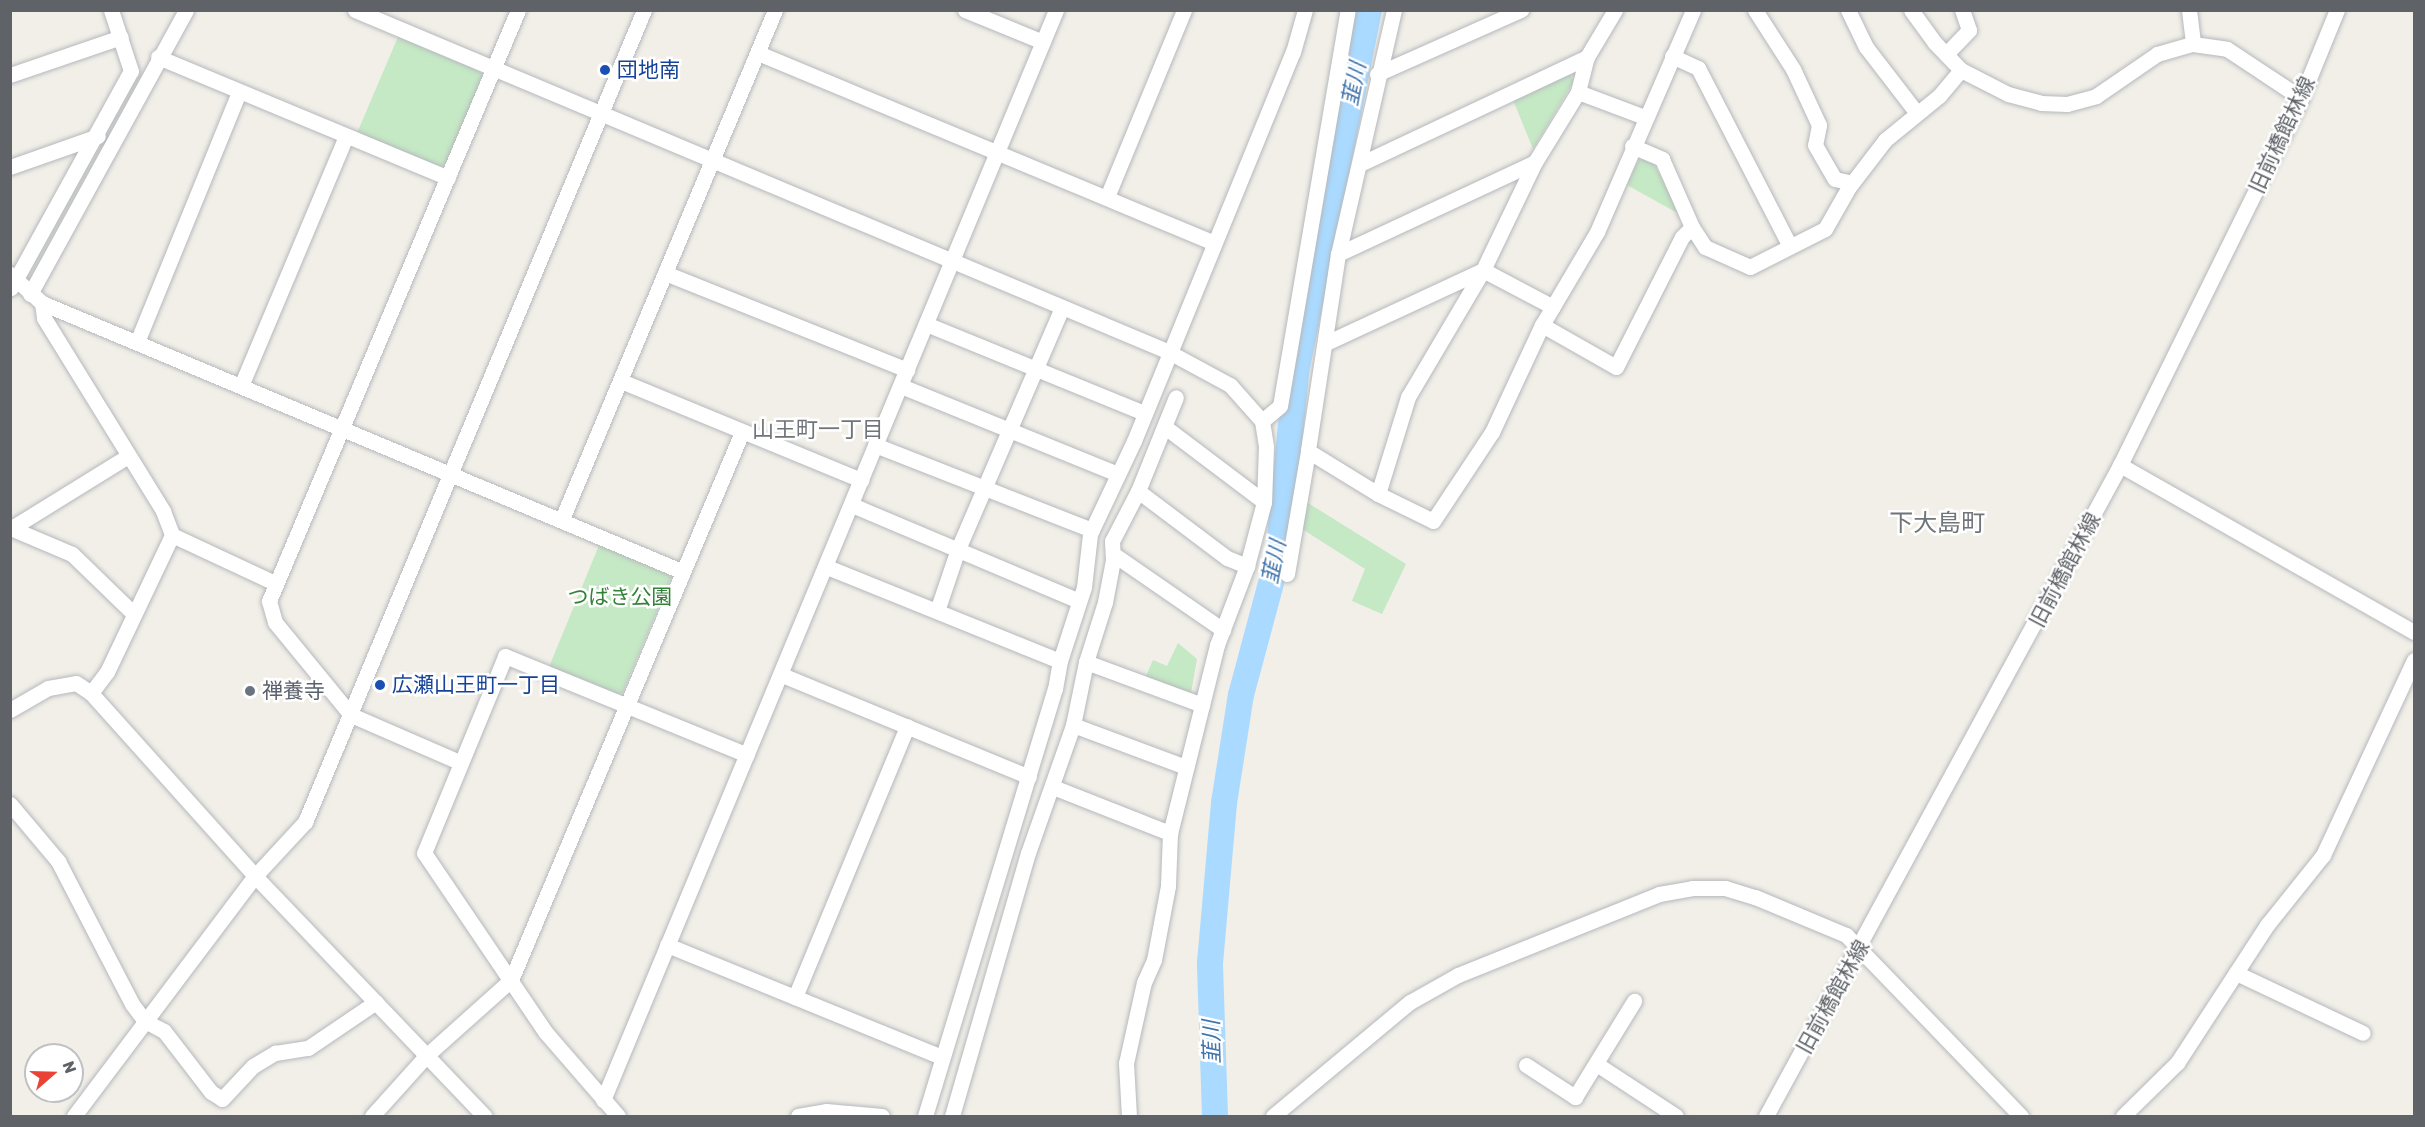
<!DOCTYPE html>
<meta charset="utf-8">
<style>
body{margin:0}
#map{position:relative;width:2425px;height:1127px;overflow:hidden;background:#f1efe8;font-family:Rubik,"Noto Sans JP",sans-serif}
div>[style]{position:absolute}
.green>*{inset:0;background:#c5e8c5}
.river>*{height:26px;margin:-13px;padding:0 13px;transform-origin:13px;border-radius:13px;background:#aadaff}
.roads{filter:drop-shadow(0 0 2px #b5b8bc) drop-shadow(0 0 2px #b5b8bc)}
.minor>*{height:15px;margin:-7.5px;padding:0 7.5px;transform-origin:7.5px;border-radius:7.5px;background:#fff}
.dots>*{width:16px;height:16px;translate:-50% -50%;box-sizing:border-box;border:3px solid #fff;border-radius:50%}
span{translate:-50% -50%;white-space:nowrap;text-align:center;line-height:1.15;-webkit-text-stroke:5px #fff;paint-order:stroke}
.transit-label{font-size:21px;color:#164399}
.left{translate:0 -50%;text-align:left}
.street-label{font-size:21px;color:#5f6368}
.park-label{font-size:21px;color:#348238}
.worship-label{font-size:21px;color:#5b616d}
.water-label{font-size:22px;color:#4174aa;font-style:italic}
.neighbourhood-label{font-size:22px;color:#70757a}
.quarter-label{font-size:24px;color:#70757a}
.frame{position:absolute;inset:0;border:12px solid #5f6368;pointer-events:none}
.north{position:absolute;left:24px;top:1043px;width:60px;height:60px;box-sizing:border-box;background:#fff;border:2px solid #bfc1c3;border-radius:50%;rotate:70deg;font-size:16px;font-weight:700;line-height:24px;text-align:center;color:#5f6368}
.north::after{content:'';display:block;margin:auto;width:21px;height:27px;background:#ea4335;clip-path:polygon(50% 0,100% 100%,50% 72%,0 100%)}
</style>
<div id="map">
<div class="green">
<div style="clip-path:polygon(398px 37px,480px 71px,483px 78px,447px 162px,438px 168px,357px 133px)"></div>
<div style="clip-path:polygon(1568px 72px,1574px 81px,1533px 149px,1513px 100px)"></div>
<div style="clip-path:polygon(1644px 158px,1654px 164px,1681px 215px,1627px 185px,1638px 161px)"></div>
<div style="clip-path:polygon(1308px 503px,1406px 564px,1382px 614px,1352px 601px,1365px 569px,1302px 529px)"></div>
<div style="clip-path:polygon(600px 543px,669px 572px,671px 578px,623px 692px,614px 696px,549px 667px)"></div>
<div style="clip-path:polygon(1178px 643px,1197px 659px,1191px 693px,1145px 678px,1153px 660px,1167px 666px)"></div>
</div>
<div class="river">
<div style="left:1215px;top:1116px;width:153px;rotate:-91.9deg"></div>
<div style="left:1210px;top:963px;width:161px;rotate:-85deg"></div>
<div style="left:1224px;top:803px;width:109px;rotate:-81.1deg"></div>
<div style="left:1241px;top:695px;width:143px;rotate:-75deg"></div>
<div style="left:1278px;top:557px;width:186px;rotate:-84.4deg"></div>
<div style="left:1296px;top:372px;width:369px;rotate:-78.6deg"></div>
</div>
<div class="roads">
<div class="minor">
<div style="left:355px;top:10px;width:881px;rotate:22.78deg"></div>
<div style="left:1167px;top:351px;width:72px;rotate:28.4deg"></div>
<div style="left:1230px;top:385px;width:48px;rotate:48.4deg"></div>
<div style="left:1262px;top:421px;width:25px;rotate:81deg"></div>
<div style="left:1266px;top:446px;width:56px;rotate:92deg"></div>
<div style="left:1264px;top:502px;width:66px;rotate:104.9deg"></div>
<div style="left:1247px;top:566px;width:85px;rotate:110.8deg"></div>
<div style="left:1217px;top:645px;width:194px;rotate:104deg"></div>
<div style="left:1170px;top:833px;width:53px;rotate:92.2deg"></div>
<div style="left:1168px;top:886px;width:75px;rotate:100.7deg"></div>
<div style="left:1154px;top:960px;width:24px;rotate:114deg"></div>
<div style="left:1144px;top:982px;width:83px;rotate:102.5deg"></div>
<div style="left:1126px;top:1063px;width:53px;rotate:86.8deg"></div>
<div style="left:965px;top:10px;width:84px;rotate:22.3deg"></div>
<div style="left:1394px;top:10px;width:250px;rotate:102.9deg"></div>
<div style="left:1338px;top:254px;width:199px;rotate:98.7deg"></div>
<div style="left:1308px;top:451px;width:82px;rotate:31.6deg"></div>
<div style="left:1378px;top:494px;width:61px;rotate:26.1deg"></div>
<div style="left:1433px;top:521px;width:107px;rotate:-56.5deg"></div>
<div style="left:1492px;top:432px;width:118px;rotate:-65deg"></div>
<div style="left:1542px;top:325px;width:108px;rotate:-59.4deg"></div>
<div style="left:1597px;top:232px;width:242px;rotate:-66.6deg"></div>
<div style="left:1755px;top:10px;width:70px;rotate:57.2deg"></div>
<div style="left:1793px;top:69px;width:62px;rotate:65.1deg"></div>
<div style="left:1819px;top:125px;width:20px;rotate:101deg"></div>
<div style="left:1815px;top:145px;width:39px;rotate:60deg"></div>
<div style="left:1835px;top:179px;width:17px;rotate:13deg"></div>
<div style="left:1848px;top:10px;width:41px;rotate:64.1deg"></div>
<div style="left:1866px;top:47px;width:82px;rotate:52.4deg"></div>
<div style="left:1911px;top:10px;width:41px;rotate:54deg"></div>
<div style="left:1935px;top:43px;width:37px;rotate:46deg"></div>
<div style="left:1961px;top:70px;width:53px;rotate:27.1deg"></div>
<div style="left:2008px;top:94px;width:34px;rotate:15deg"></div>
<div style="left:2041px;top:103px;width:26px;rotate:2deg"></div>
<div style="left:2067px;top:104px;width:30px;rotate:-15deg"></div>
<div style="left:2096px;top:96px;width:74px;rotate:-34.5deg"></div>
<div style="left:2157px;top:54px;width:37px;rotate:-16deg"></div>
<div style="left:2193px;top:44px;width:34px;rotate:8deg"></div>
<div style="left:2227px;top:49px;width:89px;rotate:33.5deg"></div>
<div style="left:2189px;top:10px;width:34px;rotate:83deg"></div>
<div style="left:758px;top:53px;width:493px;rotate:22.6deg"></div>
<div style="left:1946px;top:54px;width:33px;rotate:-46deg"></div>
<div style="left:1969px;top:30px;width:21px;rotate:-109deg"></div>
<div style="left:1672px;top:56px;width:29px;rotate:25deg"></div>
<div style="left:1698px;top:68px;width:200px;rotate:62.7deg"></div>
<div style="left:158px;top:57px;width:314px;rotate:22.6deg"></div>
<div style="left:1377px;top:74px;width:158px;rotate:-24deg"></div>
<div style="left:10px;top:75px;width:117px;rotate:-18.9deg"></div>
<div style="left:1578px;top:92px;width:71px;rotate:20.7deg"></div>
<div style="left:1632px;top:146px;width:33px;rotate:23deg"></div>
<div style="left:1662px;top:159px;width:74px;rotate:66.2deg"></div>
<div style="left:1360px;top:164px;width:251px;rotate:-25.2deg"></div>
<div style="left:10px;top:167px;width:93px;rotate:-19.4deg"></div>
<div style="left:1107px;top:197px;width:202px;rotate:-67.6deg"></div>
<div style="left:1338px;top:254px;width:217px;rotate:-25deg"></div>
<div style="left:665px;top:273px;width:261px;rotate:21.8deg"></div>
<div style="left:10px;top:274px;width:43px;rotate:42.2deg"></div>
<div style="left:42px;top:303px;width:693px;rotate:22.75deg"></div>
<div style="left:11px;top:288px;width:248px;rotate:-61.1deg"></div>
<div style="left:131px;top:71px;width:64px;rotate:-108.2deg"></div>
<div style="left:30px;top:294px;width:324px;rotate:-61.2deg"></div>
<div style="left:42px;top:303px;width:15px;rotate:82deg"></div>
<div style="left:44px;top:318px;width:227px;rotate:58.3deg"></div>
<div style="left:163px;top:511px;width:26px;rotate:69deg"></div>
<div style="left:172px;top:535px;width:114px;rotate:25deg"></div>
<div style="left:926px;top:324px;width:235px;rotate:22.2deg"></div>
<div style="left:1542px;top:325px;width:85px;rotate:29.6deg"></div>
<div style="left:1616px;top:367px;width:146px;rotate:-63.1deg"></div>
<div style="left:1682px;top:237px;width:14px;rotate:-45deg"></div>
<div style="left:1692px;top:227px;width:24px;rotate:57deg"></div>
<div style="left:1705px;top:247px;width:49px;rotate:24deg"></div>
<div style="left:1750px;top:267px;width:84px;rotate:-26.9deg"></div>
<div style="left:1825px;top:229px;width:48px;rotate:-60.3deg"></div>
<div style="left:1849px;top:187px;width:59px;rotate:-52.5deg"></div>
<div style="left:1885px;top:140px;width:70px;rotate:-39.2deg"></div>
<div style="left:1939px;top:96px;width:34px;rotate:-50deg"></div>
<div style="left:137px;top:342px;width:270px;rotate:-67.8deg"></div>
<div style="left:1326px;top:343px;width:173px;rotate:-24.9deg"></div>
<div style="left:1483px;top:270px;width:79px;rotate:27.9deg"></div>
<div style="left:621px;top:381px;width:260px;rotate:22.4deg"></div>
<div style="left:241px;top:386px;width:271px;rotate:-67.2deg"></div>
<div style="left:901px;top:386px;width:234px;rotate:22.1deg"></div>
<div style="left:1262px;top:421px;width:23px;rotate:-40deg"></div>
<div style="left:1280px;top:406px;width:402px;rotate:-80.3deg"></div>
<div style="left:1165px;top:427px;width:124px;rotate:37.1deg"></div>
<div style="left:875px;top:445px;width:233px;rotate:21.4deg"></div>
<div style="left:2120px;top:465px;width:338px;rotate:29.6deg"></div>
<div style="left:1138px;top:491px;width:111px;rotate:37deg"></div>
<div style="left:1227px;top:558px;width:22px;rotate:22deg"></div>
<div style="left:1378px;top:494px;width:102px;rotate:-72.8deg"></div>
<div style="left:1408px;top:397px;width:147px;rotate:-59.4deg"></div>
<div style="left:1483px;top:270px;width:120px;rotate:-64.3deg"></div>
<div style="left:1535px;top:162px;width:82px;rotate:-58.4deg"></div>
<div style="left:1578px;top:92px;width:36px;rotate:-76deg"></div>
<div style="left:1587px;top:57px;width:55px;rotate:-59.2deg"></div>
<div style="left:852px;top:505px;width:246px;rotate:22.9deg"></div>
<div style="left:562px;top:519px;width:552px;rotate:-67.29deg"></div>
<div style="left:10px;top:529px;width:139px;rotate:-31.7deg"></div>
<div style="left:13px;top:529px;width:64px;rotate:23deg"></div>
<div style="left:72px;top:554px;width:86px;rotate:44.1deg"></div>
<div style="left:1113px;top:554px;width:134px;rotate:34.6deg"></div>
<div style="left:827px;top:567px;width:251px;rotate:22deg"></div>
<div style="left:1287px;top:574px;width:125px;rotate:-80.3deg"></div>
<div style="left:937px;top:611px;width:65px;rotate:-71.3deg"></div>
<div style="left:958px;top:549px;width:263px;rotate:-66.7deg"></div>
<div style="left:1086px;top:662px;width:124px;rotate:20.3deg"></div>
<div style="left:782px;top:675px;width:267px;rotate:22.4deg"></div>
<div style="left:91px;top:693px;width:26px;rotate:-53deg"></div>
<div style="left:107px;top:672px;width:152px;rotate:-64.6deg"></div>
<div style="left:10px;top:710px;width:44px;rotate:-30.1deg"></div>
<div style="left:48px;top:688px;width:28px;rotate:-10deg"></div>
<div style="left:76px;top:683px;width:18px;rotate:34deg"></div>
<div style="left:91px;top:693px;width:246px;rotate:48.1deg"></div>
<div style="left:255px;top:876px;width:332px;rotate:46.3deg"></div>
<div style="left:1073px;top:725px;width:121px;rotate:20.4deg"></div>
<div style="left:459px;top:762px;width:118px;rotate:-156.5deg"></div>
<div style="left:351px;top:715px;width:120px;rotate:-129.3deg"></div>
<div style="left:275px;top:622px;width:22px;rotate:-106deg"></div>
<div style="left:269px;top:601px;width:641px;rotate:-67.15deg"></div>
<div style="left:1053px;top:787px;width:126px;rotate:21.5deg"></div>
<div style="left:10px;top:804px;width:75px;rotate:49.9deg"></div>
<div style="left:58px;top:861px;width:161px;rotate:62.6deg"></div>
<div style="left:132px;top:1004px;width:21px;rotate:53deg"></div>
<div style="left:145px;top:1021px;width:21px;rotate:28deg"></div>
<div style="left:164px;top:1031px;width:77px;rotate:52.4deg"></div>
<div style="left:211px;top:1092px;width:13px;rotate:32deg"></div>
<div style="left:222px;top:1099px;width:45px;rotate:-46.8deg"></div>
<div style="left:253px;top:1066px;width:26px;rotate:-31deg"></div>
<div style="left:275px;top:1053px;width:33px;rotate:-9deg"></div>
<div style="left:308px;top:1048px;width:82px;rotate:-34.1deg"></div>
<div style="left:667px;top:945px;width:297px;rotate:22.2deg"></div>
<div style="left:2236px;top:973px;width:140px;rotate:25.3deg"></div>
<div style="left:795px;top:997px;width:293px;rotate:-67.5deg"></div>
<div style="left:1526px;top:1065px;width:59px;rotate:33.1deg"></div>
<div style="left:1575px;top:1097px;width:113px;rotate:-58.4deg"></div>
<div style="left:1598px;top:1065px;width:93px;rotate:33.2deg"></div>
<div style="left:603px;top:1100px;width:1180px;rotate:-67.43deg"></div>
<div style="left:74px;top:1116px;width:301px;rotate:-53deg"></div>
<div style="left:255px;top:876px;width:74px;rotate:-47.2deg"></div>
<div style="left:305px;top:822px;width:880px;rotate:-67.34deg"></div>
<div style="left:372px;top:1116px;width:82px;rotate:-48deg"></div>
<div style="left:427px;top:1055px;width:113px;rotate:-41.8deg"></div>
<div style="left:511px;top:980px;width:595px;rotate:-67.14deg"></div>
<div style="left:618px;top:1116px;width:110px;rotate:-130.9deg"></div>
<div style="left:546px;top:1033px;width:217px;rotate:-124.1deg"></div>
<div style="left:424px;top:853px;width:213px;rotate:-67.6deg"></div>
<div style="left:505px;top:656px;width:261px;rotate:22.2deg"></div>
<div style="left:798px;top:1116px;width:28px;rotate:-10deg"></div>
<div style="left:826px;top:1111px;width:56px;rotate:5.1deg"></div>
<div style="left:925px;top:1116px;width:446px;rotate:-73.1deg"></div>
<div style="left:1055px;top:689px;width:28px;rotate:-80deg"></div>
<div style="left:1060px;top:661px;width:78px;rotate:-72deg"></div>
<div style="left:1084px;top:587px;width:53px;rotate:-83.5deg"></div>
<div style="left:1090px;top:534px;width:103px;rotate:-64.7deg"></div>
<div style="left:1134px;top:441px;width:420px;rotate:-67.8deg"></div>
<div style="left:1293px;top:52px;width:44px;rotate:-74.1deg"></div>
<div style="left:952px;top:1116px;width:274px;rotate:-73.9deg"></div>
<div style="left:1028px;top:853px;width:136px;rotate:-70.6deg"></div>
<div style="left:1073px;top:725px;width:64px;rotate:-78.3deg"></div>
<div style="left:1086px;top:662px;width:63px;rotate:-72.4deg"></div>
<div style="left:1105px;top:602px;width:43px;rotate:-79.2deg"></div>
<div style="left:1113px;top:560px;width:19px;rotate:-93deg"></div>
<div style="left:1112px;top:541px;width:56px;rotate:-62.5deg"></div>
<div style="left:1138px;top:491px;width:101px;rotate:-68deg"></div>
<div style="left:1273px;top:1116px;width:178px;rotate:-39.8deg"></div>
<div style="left:1410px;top:1002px;width:55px;rotate:-29.4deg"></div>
<div style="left:1458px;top:975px;width:217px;rotate:-21.9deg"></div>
<div style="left:1659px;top:894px;width:34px;rotate:-10deg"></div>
<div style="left:1692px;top:888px;width:33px"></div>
<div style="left:1725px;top:888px;width:31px;rotate:17deg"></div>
<div style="left:1755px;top:897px;width:99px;rotate:22.7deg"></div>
<div style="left:1846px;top:935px;width:252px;rotate:46deg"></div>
<div style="left:1766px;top:1116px;width:741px;rotate:-61.46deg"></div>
<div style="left:2120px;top:465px;width:409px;rotate:-63.7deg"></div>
<div style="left:2301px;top:98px;width:95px;rotate:-67.8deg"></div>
<div style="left:2123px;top:1116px;width:76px;rotate:-44.5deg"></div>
<div style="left:2177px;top:1063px;width:165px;rotate:-56.9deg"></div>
<div style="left:2267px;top:925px;width:90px;rotate:-51.3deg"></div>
<div style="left:2323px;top:855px;width:215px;rotate:-65deg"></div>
</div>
</div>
<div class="dots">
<div style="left:605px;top:70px;background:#1a4fb4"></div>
<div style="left:380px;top:685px;background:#1a4fb4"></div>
<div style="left:250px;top:691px;background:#6b7280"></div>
</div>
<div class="transit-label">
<span class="left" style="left:617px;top:70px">団地南</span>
<span class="left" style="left:392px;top:685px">広瀬山王町一丁目</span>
</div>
<div class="street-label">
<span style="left:2282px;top:135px;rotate:-65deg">旧前橋館林線</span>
<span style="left:2065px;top:570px;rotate:-62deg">旧前橋館林線</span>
<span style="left:1833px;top:997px;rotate:-61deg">旧前橋館林線</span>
</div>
<div class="park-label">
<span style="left:620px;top:597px">つばき公園</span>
</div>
<div class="worship-label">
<span class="left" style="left:262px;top:691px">禅養寺</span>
</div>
<div class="water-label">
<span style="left:1354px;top:84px;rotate:-79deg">韮川</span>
<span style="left:1274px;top:562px;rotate:-79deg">韮川</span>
<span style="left:1212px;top:1042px;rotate:-92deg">韮川</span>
</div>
<div class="neighbourhood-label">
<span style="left:818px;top:430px">山王町一丁目</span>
</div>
<div class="quarter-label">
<span style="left:1937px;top:524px">下大島町</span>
</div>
<div class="frame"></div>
<div class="north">N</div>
</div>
